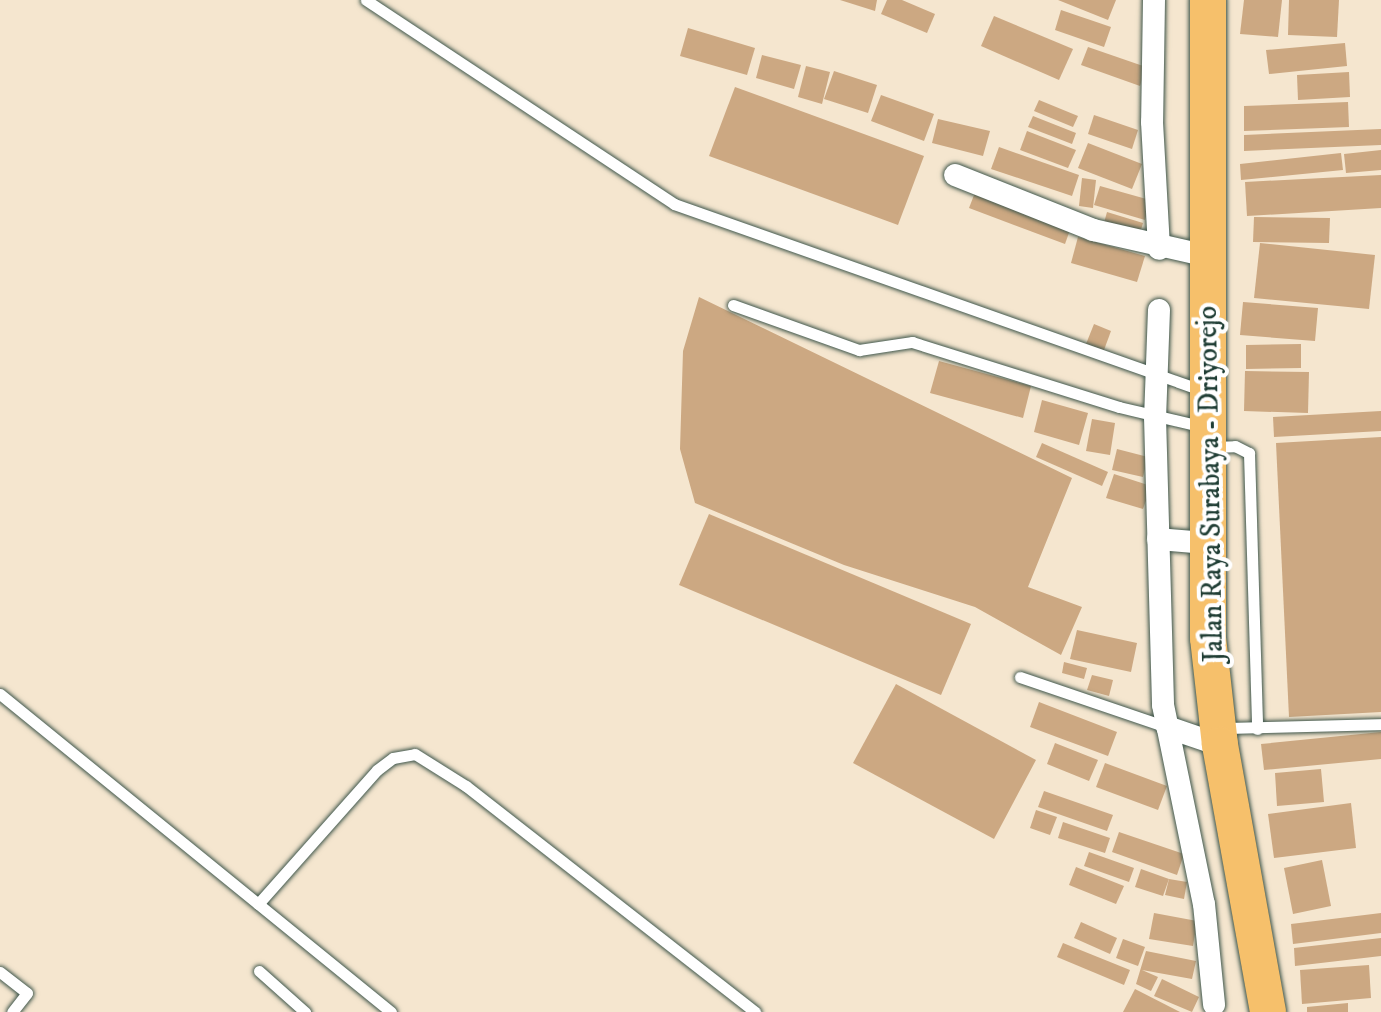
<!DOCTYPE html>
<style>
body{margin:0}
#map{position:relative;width:1381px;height:1012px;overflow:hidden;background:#f5e6cf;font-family:"IM FELL DW Pica",serif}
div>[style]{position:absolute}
.building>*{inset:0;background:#cca882}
.roads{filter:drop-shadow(0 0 2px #3f564b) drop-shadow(0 0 2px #3f564b)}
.lane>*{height:11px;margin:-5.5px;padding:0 5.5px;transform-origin:5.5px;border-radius:5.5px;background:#fff}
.street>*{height:22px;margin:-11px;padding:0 11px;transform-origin:11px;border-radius:11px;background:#fff}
.primary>*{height:36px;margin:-18px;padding:0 18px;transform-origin:18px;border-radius:18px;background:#f6c06b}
span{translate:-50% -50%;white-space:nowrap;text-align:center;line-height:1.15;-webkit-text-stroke:8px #fff;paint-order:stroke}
.street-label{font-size:28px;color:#1f3d34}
</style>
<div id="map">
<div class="building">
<div style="clip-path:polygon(840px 0,877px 0,875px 11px)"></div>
<div style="clip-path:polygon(887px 0,902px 0,935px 14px,927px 33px,881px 14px)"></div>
<div style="clip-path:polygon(1058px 0,1116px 0,1108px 20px)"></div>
<div style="clip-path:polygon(1244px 0,1282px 0,1278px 37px,1240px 34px)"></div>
<div style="clip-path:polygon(1289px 0,1339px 0,1337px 37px,1288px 35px)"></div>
<div style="clip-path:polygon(1061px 10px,1111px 27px,1104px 47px,1055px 30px)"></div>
<div style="clip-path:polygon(994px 16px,1073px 49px,1059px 80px,981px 46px)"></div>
<div style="clip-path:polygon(688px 28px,755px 48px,747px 75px,680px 56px)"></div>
<div style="clip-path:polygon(1345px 43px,1347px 66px,1269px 74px,1266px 50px)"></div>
<div style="clip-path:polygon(1088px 47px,1146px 67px,1140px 86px,1081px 65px)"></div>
<div style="clip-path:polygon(762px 55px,801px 65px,794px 89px,756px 78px)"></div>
<div style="clip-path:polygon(806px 66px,830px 72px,822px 104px,798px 97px)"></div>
<div style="clip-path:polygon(834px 71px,877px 85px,868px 113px,824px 99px)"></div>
<div style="clip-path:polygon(1349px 72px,1350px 97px,1298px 100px,1297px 75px)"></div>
<div style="clip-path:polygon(735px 87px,924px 156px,898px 225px,709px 156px)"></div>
<div style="clip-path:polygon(881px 95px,934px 114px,924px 141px,871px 121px)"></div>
<div style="clip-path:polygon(1039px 100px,1078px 116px,1073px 127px,1034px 111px)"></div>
<div style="clip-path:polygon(1348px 102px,1349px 127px,1244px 131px,1244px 106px)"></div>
<div style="clip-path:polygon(1094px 115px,1138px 130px,1132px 149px,1088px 134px)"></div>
<div style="clip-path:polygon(1033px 116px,1076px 133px,1072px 144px,1028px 127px)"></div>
<div style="clip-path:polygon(938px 119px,990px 131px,983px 156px,932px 143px)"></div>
<div style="clip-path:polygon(1381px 129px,1381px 145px,1244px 151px,1244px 135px)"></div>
<div style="clip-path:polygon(1027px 131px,1076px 150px,1068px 168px,1020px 150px)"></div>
<div style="clip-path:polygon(1088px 143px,1142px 164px,1132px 189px,1078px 168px)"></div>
<div style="clip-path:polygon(999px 147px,1079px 175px,1072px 196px,991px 169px)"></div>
<div style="clip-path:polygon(1381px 150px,1381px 170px,1346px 173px,1344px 154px)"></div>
<div style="clip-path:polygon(1341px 153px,1343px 170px,1241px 180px,1240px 164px)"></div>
<div style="clip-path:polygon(1381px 175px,1381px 208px,1247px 216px,1245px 182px)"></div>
<div style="clip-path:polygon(1082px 178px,1096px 180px,1093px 208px,1079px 206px)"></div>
<div style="clip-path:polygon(1100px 186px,1150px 200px,1145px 220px,1094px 205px)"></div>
<div style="clip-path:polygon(976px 190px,1071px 227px,1065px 244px,969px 208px)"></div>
<div style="clip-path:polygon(1107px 212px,1143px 223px,1138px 240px,1102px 230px)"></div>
<div style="clip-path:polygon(1254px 217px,1330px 218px,1329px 243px,1253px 242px)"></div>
<div style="clip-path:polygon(1078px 237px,1145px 256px,1137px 282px,1071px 263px)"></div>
<div style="clip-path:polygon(1260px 243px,1375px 255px,1369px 309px,1254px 298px)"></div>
<div style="clip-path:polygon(699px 297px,1072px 478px,1028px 587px,1082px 607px,1061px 655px,975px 607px,844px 565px,695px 503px,680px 449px,683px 351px)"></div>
<div style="clip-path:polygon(1243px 302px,1318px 308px,1315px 341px,1240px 335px)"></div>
<div style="clip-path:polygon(1094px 324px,1111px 331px,1104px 350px,1086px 344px)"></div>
<div style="clip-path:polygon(1301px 344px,1301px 368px,1246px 369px,1246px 345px)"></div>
<div style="clip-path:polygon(939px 361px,1031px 386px,1023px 418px,930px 393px)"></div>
<div style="clip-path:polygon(1245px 371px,1309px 372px,1308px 413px,1244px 411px)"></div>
<div style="clip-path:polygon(1042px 400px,1088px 413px,1079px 445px,1034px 432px)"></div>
<div style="clip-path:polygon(1381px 411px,1381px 431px,1274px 437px,1273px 417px)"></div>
<div style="clip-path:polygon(1092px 419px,1115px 423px,1110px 455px,1086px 451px)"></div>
<div style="clip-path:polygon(1381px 437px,1381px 712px,1289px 717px,1276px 443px)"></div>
<div style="clip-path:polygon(1042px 443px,1108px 472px,1102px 486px,1036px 457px)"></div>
<div style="clip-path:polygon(1117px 449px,1148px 457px,1143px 477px,1112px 470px)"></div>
<div style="clip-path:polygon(1114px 474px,1151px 486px,1143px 509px,1106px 498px)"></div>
<div style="clip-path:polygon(709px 514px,971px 624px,941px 695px,679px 585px)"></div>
<div style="clip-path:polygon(1077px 630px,1137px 643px,1131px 672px,1070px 659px)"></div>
<div style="clip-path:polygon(1064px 662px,1087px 668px,1084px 679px,1062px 673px)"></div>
<div style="clip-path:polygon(1092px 675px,1113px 680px,1109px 696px,1087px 690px)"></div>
<div style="clip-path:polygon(896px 684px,1036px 760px,994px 839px,853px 763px)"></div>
<div style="clip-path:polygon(1039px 702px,1117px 732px,1108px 756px,1030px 727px)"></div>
<div style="clip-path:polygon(1381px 732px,1381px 759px,1264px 770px,1261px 744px)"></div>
<div style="clip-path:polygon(1055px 743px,1098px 760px,1089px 781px,1047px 764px)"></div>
<div style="clip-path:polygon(1105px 763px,1167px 786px,1158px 810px,1096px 787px)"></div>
<div style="clip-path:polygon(1321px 769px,1324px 802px,1277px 806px,1275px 773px)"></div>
<div style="clip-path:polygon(1044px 791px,1113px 815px,1107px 831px,1038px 807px)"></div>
<div style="clip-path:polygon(1351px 803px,1356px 848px,1274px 858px,1268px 814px)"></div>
<div style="clip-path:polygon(1036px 810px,1057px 817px,1050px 835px,1030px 828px)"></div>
<div style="clip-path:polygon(1063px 822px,1110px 838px,1105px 853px,1058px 838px)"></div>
<div style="clip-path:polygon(1119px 832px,1184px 854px,1177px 875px,1112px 852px)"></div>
<div style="clip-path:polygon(1089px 852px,1134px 868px,1129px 882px,1084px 866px)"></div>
<div style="clip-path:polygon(1322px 860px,1331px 906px,1293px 914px,1284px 868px)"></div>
<div style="clip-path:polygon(1076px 867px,1124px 886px,1116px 904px,1069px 885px)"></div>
<div style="clip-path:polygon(1141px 869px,1169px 879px,1163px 896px,1135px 887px)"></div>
<div style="clip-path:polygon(1169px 879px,1187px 882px,1184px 899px,1165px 895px)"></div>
<div style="clip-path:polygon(1154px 913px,1197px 921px,1193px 946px,1149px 939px)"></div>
<div style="clip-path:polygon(1381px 913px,1381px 933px,1293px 944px,1291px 924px)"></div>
<div style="clip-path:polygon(1081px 922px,1117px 938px,1110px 954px,1074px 938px)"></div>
<div style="clip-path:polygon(1381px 938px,1381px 956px,1295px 966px,1294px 948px)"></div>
<div style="clip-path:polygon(1123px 939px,1145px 947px,1138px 966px,1116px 958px)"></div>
<div style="clip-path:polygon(1063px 943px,1130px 970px,1124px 985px,1057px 957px)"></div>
<div style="clip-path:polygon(1146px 951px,1196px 961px,1192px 979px,1142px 970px,1158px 977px,1151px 991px,1136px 984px)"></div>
<div style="clip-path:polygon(1369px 965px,1371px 998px,1302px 1004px,1300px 970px)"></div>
<div style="clip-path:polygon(1162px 979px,1199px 997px,1192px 1012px,1154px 996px)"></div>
<div style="clip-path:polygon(1135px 989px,1180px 1012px,1123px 1012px)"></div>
<div style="clip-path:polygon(1348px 1003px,1348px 1012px,1307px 1012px,1307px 1007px)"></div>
</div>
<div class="roads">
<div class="lane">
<div style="left:366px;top:0;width:369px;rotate:33.5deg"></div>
<div style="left:674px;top:204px;width:562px;rotate:19.43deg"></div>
<div style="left:733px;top:305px;width:134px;rotate:19.7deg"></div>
<div style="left:859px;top:350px;width:54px;rotate:-8.6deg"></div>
<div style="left:912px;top:342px;width:217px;rotate:17.4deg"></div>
<div style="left:1119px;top:407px;width:87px;rotate:13.2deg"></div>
<div style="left:1212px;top:447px;width:23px;rotate:-2deg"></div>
<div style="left:1235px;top:446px;width:16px;rotate:27deg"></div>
<div style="left:1249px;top:453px;width:276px;rotate:88.3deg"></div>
<div style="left:1020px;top:677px;width:155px;rotate:18.8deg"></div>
<div style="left:0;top:694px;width:504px;rotate:39.12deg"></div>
<div style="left:1222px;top:728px;width:159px;rotate:-1.4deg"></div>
<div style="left:258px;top:904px;width:179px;rotate:-48.4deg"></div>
<div style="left:377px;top:770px;width:20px;rotate:-37deg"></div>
<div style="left:393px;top:758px;width:22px;rotate:-10deg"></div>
<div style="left:415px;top:754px;width:60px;rotate:32.1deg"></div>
<div style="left:466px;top:786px;width:367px;rotate:38deg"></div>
<div style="left:259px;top:971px;width:62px;rotate:41.7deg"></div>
<div style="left:0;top:972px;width:34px;rotate:38deg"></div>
<div style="left:27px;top:993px;width:24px;rotate:128deg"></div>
</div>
<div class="street">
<div style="left:1154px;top:0;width:122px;rotate:90.9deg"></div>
<div style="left:1152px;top:122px;width:127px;rotate:86.8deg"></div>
<div style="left:955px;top:175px;width:149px;rotate:21.7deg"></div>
<div style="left:1093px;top:230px;width:117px;rotate:12.8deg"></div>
<div style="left:1159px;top:310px;width:107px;rotate:92.1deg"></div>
<div style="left:1155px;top:417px;width:288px;rotate:88.4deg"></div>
<div style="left:1163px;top:705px;width:203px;rotate:78.4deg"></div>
<div style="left:1204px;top:904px;width:101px;rotate:84.3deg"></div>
<div style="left:1158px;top:539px;width:49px;rotate:4.7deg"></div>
<div style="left:1167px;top:727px;width:56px;rotate:18.8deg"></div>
</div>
<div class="primary">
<div style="left:1208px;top:0;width:638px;rotate:90deg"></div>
<div style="left:1208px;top:638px;width:108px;rotate:83.6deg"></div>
<div style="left:1220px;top:745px;width:271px;rotate:79.8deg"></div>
</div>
</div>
<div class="street-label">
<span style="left:1211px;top:484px;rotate:-91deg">Jalan Raya Surabaya - Driyorejo</span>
</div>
</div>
